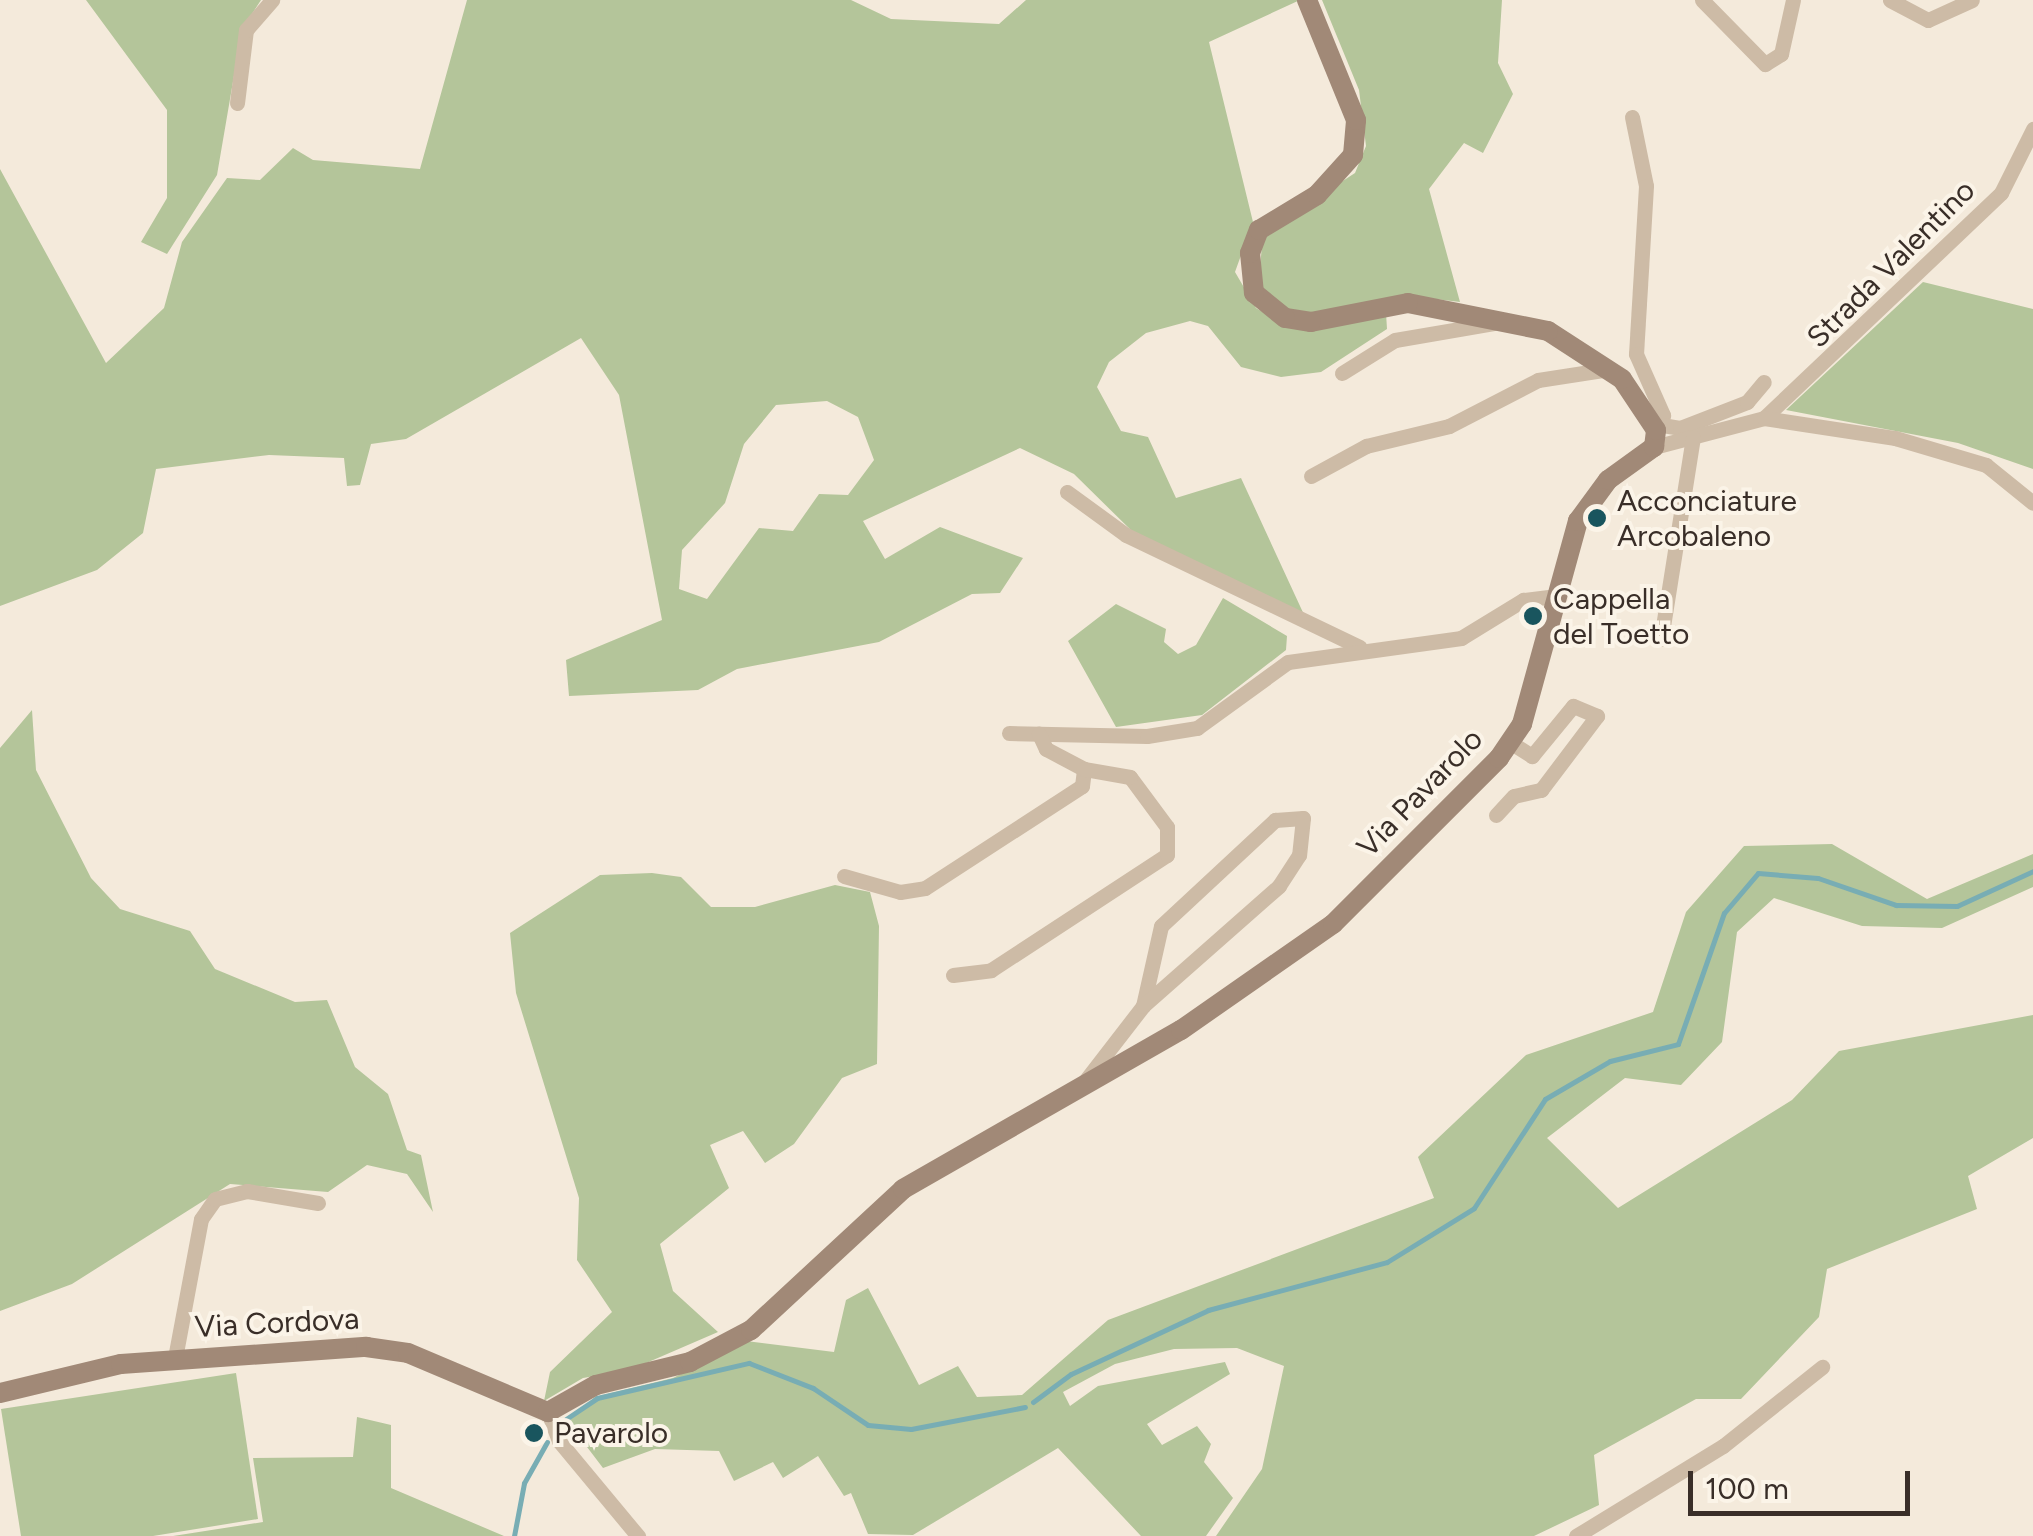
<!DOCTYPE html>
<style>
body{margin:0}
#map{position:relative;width:2033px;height:1536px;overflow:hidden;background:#f4eadb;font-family:Figtree,sans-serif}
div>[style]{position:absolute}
.green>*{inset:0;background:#b4c59a}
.stream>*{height:5px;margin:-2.5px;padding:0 2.5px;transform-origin:2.5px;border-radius:2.5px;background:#78adb4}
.street>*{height:15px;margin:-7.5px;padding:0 7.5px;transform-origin:7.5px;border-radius:7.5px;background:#cdbba6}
.secondary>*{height:20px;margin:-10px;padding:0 10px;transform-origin:10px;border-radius:10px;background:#a18977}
.dots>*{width:28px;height:28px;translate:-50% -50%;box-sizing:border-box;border:5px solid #fbf4e8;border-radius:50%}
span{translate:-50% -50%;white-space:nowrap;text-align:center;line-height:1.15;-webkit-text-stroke:8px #fbf4e8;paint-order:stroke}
.street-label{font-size:30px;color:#392e28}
.poi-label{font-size:30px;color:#392e28}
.left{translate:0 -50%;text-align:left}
.scale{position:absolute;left:1688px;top:1471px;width:222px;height:45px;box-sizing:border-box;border:5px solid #392e28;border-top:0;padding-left:12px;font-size:30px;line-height:35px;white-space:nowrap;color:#392e28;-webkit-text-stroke:8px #fbf4e8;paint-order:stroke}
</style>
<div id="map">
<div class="green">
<div style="clip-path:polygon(86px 0,261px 0,242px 29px,217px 175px,167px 254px,141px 242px,167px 198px,167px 110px)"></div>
<div style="clip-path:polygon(evenodd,467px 0,851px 0,891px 19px,999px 24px,1026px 0,1300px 0,1209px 42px,1253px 222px,1235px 272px,1256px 308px,1282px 324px,1386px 313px,1387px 329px,1321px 372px,1281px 377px,1241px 367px,1208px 326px,1190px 321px,1146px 333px,1109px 362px,1097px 387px,1121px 431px,1148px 437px,1176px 498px,1241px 478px,1306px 619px,1139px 538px,1074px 474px,1020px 448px,863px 521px,885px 559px,940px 527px,1023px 558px,1000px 593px,972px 594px,879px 642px,737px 669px,698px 690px,569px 696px,566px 660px,662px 620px,619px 395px,581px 338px,406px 439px,371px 444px,360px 485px,347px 486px,344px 458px,269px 455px,156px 469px,143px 533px,97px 570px,0 606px,0 169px,106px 363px,164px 308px,182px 242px,227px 178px,260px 180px,293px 148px,313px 160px,420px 169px,467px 0,827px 401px,858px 417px,874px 460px,848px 495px,819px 494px,793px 531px,759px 528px,707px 599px,679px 589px,682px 550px,725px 503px,744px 444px,776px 405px,827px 401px)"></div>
<div style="clip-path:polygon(1322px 0,1502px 0,1498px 63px,1513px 94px,1483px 153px,1464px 143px,1429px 189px,1460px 302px,1419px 297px,1311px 318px,1287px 314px,1258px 291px,1263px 233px,1355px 173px,1366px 146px,1359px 90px)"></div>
<div style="clip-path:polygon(1923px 282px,2033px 309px,2033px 469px,1958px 443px,1786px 410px)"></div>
<div style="clip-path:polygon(1223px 598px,1287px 636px,1286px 650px,1202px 715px,1116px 727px,1068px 641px,1116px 604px,1166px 629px,1164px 642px,1178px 654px,1196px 645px)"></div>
<div style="clip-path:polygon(32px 710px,36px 770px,91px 878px,120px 909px,190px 931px,215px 969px,295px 1002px,327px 1000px,355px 1067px,388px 1094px,407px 1150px,421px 1155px,433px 1212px,407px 1174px,367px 1165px,328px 1192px,230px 1184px,72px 1284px,0 1311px,0 748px)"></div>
<div style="clip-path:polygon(1832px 844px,1927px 899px,2033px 854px,2033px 887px,1942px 928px,1862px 926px,1774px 898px,1737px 932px,1722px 1042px,1681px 1085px,1625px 1078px,1547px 1138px,1618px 1208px,1792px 1100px,1839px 1051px,2033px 1015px,2033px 1138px,1968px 1176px,1977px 1209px,1827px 1269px,1819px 1317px,1741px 1399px,1696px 1399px,1594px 1455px,1599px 1505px,1534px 1536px,1216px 1536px,1262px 1469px,1284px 1366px,1237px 1348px,1174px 1349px,1115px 1364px,1063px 1392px,1070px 1406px,1098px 1386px,1225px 1362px,1230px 1374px,1147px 1424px,1162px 1445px,1197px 1426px,1211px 1444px,1204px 1462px,1233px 1498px,1206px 1536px,1141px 1536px,1058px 1448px,913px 1535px,868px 1534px,851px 1493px,844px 1496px,818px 1456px,783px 1478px,773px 1462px,734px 1481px,719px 1451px,655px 1449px,603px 1468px,568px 1422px,595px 1397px,673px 1378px,746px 1341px,834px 1352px,846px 1300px,868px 1288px,919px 1385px,958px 1366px,977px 1397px,1022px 1395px,1108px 1320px,1434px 1198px,1418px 1157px,1526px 1055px,1653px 1012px,1686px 912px,1744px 846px)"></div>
<div style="clip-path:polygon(652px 873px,681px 877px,711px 907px,755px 907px,835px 885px,870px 892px,879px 926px,877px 1064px,842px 1078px,794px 1144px,765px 1163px,743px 1131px,710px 1145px,729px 1188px,660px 1244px,673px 1291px,718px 1332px,630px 1370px,583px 1378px,544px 1401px,550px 1372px,612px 1312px,577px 1260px,579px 1198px,516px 993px,510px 933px,600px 875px)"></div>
<div style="clip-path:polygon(236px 1373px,258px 1519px,153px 1536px,21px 1536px,1px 1409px)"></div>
<div style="clip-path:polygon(357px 1417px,391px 1425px,391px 1488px,504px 1536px,173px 1536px,263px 1522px,253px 1458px,353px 1457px)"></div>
</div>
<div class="stream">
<div style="left:1033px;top:1402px;width:47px;rotate:-36.4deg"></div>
<div style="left:1071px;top:1374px;width:151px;rotate:-25deg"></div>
<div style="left:1208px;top:1310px;width:185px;rotate:-15deg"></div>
<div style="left:1387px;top:1262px;width:102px;rotate:-31.8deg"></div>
<div style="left:1474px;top:1208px;width:130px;rotate:-56.9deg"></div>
<div style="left:1545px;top:1099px;width:75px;rotate:-30.3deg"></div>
<div style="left:1610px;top:1061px;width:70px;rotate:-14deg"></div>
<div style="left:1678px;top:1044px;width:139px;rotate:-70.7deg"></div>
<div style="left:1724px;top:913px;width:52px;rotate:-49.6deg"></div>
<div style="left:1758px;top:873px;width:60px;rotate:4.8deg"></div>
<div style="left:1818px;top:878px;width:83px;rotate:19.1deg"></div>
<div style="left:1896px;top:905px;width:61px;rotate:0.9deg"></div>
<div style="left:1957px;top:906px;width:84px;rotate:-24.7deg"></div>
<div style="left:566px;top:1419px;width:37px;rotate:-34deg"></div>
<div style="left:597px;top:1398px;width:156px;rotate:-13deg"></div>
<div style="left:749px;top:1363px;width:69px;rotate:21.3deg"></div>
<div style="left:813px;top:1388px;width:66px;rotate:33.9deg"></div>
<div style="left:868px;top:1425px;width:43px;rotate:5.3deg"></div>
<div style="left:911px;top:1429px;width:116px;rotate:-10.9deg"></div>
<div style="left:514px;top:1536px;width:54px;rotate:-79.3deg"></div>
<div style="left:524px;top:1483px;width:47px;rotate:-60.7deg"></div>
</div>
<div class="street">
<div style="left:1702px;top:0;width:90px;rotate:45.5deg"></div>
<div style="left:1765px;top:64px;width:19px;rotate:-32deg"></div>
<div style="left:1781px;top:54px;width:55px;rotate:-77.5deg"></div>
<div style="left:1890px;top:0;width:43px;rotate:27.8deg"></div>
<div style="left:1928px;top:20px;width:48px;rotate:-24.4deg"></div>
<div style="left:237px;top:103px;width:74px;rotate:-83deg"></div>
<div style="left:246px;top:30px;width:40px;rotate:-49deg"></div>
<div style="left:1632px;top:117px;width:70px;rotate:78.5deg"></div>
<div style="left:1646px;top:186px;width:168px;rotate:93.4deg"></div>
<div style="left:1636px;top:354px;width:67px;rotate:66.1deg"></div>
<div style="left:1663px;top:415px;width:17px;rotate:115deg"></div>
<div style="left:1342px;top:373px;width:62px;rotate:-31.9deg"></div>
<div style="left:1395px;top:340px;width:100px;rotate:-9.7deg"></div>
<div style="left:1764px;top:418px;width:327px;rotate:-43.5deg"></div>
<div style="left:2001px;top:193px;width:72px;rotate:-63.4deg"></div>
<div style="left:1662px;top:425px;width:18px;rotate:9deg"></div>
<div style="left:1680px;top:428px;width:72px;rotate:-21.2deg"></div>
<div style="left:1747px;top:402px;width:26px;rotate:-50deg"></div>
<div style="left:1654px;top:447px;width:114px;rotate:-14.8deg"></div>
<div style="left:1764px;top:418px;width:133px;rotate:8.7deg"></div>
<div style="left:1895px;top:438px;width:95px;rotate:16.5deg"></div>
<div style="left:1986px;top:465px;width:60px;rotate:39deg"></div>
<div style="left:1311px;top:476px;width:63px;rotate:-28.6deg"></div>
<div style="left:1366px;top:446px;width:85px;rotate:-13.5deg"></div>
<div style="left:1449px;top:426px;width:100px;rotate:-27.3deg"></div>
<div style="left:1538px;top:380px;width:72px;rotate:-8.8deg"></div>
<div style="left:1067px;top:492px;width:73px;rotate:36.1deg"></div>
<div style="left:1126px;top:535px;width:259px;rotate:25.6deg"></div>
<div style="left:1661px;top:639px;width:204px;rotate:-81deg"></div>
<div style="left:1009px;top:733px;width:138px;rotate:1.2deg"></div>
<div style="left:1147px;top:736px;width:51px;rotate:-9.1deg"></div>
<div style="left:1197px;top:728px;width:112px;rotate:-36deg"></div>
<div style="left:1288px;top:662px;width:175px;rotate:-7.9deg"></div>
<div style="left:1461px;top:638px;width:73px;rotate:-31.5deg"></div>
<div style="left:1523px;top:600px;width:34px;rotate:-7deg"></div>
<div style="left:1496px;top:815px;width:26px;rotate:-47deg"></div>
<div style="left:1514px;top:796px;width:28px;rotate:-13deg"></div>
<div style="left:1541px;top:790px;width:93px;rotate:-52.9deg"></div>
<div style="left:1597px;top:716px;width:26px;rotate:-157deg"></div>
<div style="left:1573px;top:706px;width:65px;rotate:129.4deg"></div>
<div style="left:1532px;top:756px;width:25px;rotate:-148deg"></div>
<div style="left:844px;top:876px;width:58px;rotate:15.9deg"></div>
<div style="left:900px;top:892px;width:25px;rotate:-9deg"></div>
<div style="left:925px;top:888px;width:187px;rotate:-33deg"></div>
<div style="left:1082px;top:786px;width:17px;rotate:-83deg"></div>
<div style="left:1084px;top:769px;width:43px;rotate:-152.2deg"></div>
<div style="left:1046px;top:749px;width:17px;rotate:-115deg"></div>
<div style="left:953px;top:975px;width:38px;rotate:-7deg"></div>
<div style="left:991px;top:970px;width:210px;rotate:-33.2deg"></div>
<div style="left:1167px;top:855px;width:28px;rotate:-90deg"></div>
<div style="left:1167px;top:827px;width:62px;rotate:-126.5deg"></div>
<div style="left:1130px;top:777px;width:47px;rotate:-170.1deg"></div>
<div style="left:1085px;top:1081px;width:95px;rotate:-52.3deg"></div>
<div style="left:1143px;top:1006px;width:82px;rotate:-77.3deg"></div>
<div style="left:1161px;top:926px;width:156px;rotate:-42.9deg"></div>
<div style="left:1275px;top:820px;width:28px;rotate:-4deg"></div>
<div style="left:1303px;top:818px;width:37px;rotate:96deg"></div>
<div style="left:1299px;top:855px;width:37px;rotate:123deg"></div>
<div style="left:1279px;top:886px;width:181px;rotate:138.6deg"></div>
<div style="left:175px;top:1358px;width:141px;rotate:-79.4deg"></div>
<div style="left:201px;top:1219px;width:24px;rotate:-55deg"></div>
<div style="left:215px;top:1199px;width:33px;rotate:-14deg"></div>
<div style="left:247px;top:1191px;width:72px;rotate:9.6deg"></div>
<div style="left:548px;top:1412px;width:31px;rotate:69deg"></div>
<div style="left:559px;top:1441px;width:124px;rotate:50.3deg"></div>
<div style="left:1576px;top:1536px;width:172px;rotate:-31.5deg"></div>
<div style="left:1723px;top:1446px;width:127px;rotate:-38.6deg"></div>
</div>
<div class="secondary">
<div style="left:0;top:1393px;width:124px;rotate:-13.5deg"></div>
<div style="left:121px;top:1364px;width:246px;rotate:-4deg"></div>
<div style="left:366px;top:1347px;width:42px;rotate:8.1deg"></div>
<div style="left:408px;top:1353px;width:152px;rotate:22.9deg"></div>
<div style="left:548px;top:1412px;width:55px;rotate:-29.4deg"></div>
<div style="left:596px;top:1385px;width:97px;rotate:-13.7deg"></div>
<div style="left:690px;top:1362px;width:69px;rotate:-27.7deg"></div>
<div style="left:751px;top:1330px;width:207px;rotate:-42.8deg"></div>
<div style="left:903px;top:1189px;width:320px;rotate:-29.8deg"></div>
<div style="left:1181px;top:1030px;width:185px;rotate:-34.9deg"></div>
<div style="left:1333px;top:924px;width:235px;rotate:-45deg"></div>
<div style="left:1499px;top:758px;width:41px;rotate:-55.9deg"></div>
<div style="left:1522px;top:724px;width:211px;rotate:-74.6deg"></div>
<div style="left:1578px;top:521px;width:51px;rotate:-53.8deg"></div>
<div style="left:1608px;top:480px;width:57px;rotate:-35.7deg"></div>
<div style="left:1654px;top:447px;width:17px;rotate:-83deg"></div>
<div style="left:1656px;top:430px;width:61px;rotate:-123.7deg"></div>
<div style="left:1622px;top:379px;width:88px;rotate:-147deg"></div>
<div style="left:1548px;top:331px;width:143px;rotate:-168.7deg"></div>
<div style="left:1408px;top:303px;width:99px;rotate:168.9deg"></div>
<div style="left:1311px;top:322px;width:26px;rotate:-171deg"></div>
<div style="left:1285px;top:318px;width:40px;rotate:-141deg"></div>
<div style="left:1254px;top:293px;width:40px;rotate:-95.7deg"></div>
<div style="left:1250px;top:253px;width:25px;rotate:-69deg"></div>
<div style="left:1259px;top:230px;width:68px;rotate:-31.1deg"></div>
<div style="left:1317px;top:195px;width:54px;rotate:-48deg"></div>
<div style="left:1353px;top:155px;width:35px;rotate:-85deg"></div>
<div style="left:1356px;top:120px;width:130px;rotate:-112.2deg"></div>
</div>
<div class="dots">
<div style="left:1597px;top:518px;background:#19555e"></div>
<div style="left:1533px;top:616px;background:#19555e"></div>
<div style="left:534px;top:1433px;background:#19555e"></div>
</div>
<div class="street-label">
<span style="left:1891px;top:264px;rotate:-45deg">Strada Valentino</span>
<span style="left:1420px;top:793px;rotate:-46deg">Via Pavarolo</span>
<span style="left:277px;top:1323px;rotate:-3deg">Via Cordova</span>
</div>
<div class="poi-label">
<span class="left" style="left:1617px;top:518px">Acconciature<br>Arcobaleno</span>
<span class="left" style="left:1553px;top:616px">Cappella<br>del Toetto</span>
<span class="left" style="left:554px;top:1433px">Pavarolo</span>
</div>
<div class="scale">100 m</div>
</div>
